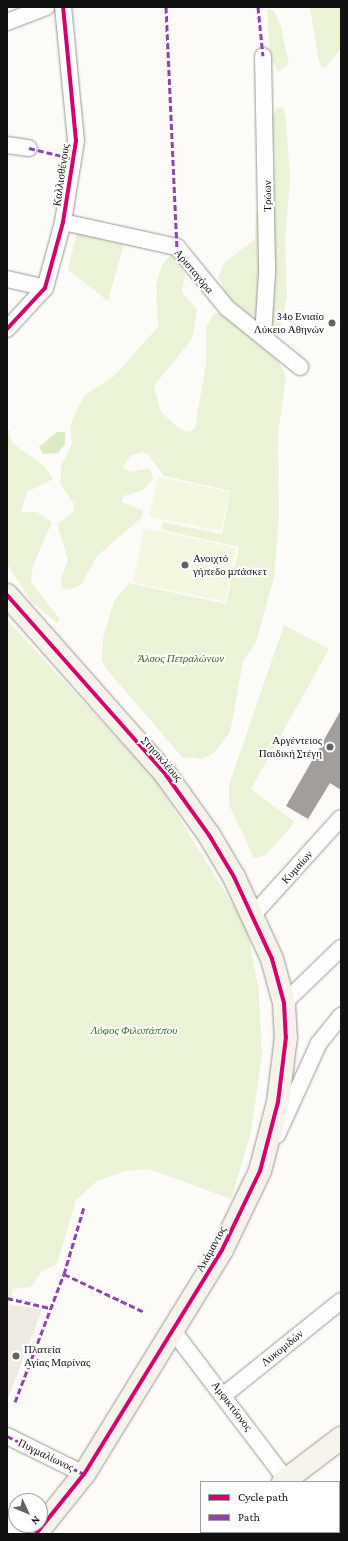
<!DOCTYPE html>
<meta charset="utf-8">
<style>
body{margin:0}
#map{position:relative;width:348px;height:1541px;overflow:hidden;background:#fdfbf7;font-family:"Crimson Pro",serif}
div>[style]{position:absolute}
.green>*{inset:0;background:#eaf3d6}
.forest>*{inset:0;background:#dbecc3}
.pitch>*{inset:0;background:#f3f7e0}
.plaza>*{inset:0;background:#eeeae2}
.building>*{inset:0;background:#a19e9c}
.roads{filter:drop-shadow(0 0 1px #979695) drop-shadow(0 0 1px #979695)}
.street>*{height:16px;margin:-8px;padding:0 8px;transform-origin:8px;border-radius:8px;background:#fffefe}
.secondary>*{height:22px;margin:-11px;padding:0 11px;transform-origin:11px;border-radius:11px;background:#f6f3eb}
.quiet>*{height:3px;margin-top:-1.5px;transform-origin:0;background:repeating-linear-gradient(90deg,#8e44ad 0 6px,transparent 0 9px)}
.cycleway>*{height:4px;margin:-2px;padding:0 2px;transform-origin:2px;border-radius:2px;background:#d6006c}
.dots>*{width:11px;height:11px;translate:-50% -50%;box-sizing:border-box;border:2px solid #fff;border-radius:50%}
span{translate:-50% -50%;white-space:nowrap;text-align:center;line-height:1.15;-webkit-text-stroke:4px #fff;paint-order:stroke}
.street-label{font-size:11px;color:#111}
.poi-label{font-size:11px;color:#111}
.right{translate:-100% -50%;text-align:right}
.left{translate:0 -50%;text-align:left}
.park-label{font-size:11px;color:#356e1c;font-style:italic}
.frame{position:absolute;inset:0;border:8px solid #111;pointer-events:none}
.legend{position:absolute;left:200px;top:1481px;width:140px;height:52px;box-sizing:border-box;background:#fff;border:1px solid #a0a0a0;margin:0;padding:5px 7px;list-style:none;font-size:12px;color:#111}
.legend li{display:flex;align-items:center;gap:8px;height:20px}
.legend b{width:20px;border:1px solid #a0a0a0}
.north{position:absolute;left:8px;top:1493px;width:40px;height:40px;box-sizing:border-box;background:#fff;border:1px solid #a0a0a0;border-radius:50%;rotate:134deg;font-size:11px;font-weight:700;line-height:16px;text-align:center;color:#111}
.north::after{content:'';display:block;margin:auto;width:14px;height:18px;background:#646362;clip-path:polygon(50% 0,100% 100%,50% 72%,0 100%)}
</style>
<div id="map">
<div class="green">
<div style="clip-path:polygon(310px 7px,341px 7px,341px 48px,326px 67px,321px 66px,318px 57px)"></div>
<div style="clip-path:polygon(267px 9px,273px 10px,280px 23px,289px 64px,278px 72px,270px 57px)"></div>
<div style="clip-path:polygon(277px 107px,283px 108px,286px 118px,290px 180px,285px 239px,287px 297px,281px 326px,274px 330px,257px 324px,227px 296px,218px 277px,225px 262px,255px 239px,256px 214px,275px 165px,271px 119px)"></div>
<div style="clip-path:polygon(79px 224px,127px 233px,108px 301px,68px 270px)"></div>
<div style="clip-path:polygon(175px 250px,185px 275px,182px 292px,197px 310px,192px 339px,154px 386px,161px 412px,180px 429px,190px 432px,195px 428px,206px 364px,206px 328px,214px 313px,227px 316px,278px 361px,286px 376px,278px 435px,279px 517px,274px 577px,256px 642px,243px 662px,230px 732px,213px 754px,202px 759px,182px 757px,109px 672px,102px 661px,103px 639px,114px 601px,129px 583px,226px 604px,239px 547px,162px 530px,161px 527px,163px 522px,222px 534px,230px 491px,164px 476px,149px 455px,142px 452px,130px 456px,123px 467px,130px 472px,150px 468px,153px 479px,143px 490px,124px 496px,121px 502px,143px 510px,142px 517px,97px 556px,81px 585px,68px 590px,62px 588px,61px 579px,68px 560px,57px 524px,73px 512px,74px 504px,60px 484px,61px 466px,72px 443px,70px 427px,74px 415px,84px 396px,115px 375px,158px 327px,156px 285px,162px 265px)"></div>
<div style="clip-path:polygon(7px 424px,12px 443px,44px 466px,53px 479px,27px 492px,21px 512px,37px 512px,52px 522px,33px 566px,31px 582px,60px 619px,57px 623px,31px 601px,7px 564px)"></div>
<div style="clip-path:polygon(7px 620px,156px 780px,247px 928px,259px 992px,262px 1055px,251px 1133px,231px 1199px,149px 1169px,125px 1171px,97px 1181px,76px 1200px,57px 1264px,42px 1271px,31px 1287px,13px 1289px,7px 1316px)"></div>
<div style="clip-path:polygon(284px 625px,329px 649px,251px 789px,295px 822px,266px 855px,254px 858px,229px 805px,229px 785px)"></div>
</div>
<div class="forest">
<div style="clip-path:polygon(57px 432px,65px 432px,65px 444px,58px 453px,43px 454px,39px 447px)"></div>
</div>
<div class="pitch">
<div style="clip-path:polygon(158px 477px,229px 492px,221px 531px,149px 517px)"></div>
<div style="clip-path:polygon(144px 528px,236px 548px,225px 602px,133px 582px)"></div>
</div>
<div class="plaza">
<div style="clip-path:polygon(7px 1304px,42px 1310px,7px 1401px)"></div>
</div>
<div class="building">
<div style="clip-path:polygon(341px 710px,341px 790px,330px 783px,308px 819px,286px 806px)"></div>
</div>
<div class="roads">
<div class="street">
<div style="left:7px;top:22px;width:42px;rotate:-21deg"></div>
<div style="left:263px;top:56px;width:217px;rotate:88.9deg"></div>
<div style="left:267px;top:273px;width:64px;rotate:93.6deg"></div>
<div style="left:7px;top:145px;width:22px;rotate:8deg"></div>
<div style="left:63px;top:222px;width:117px;rotate:12.4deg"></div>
<div style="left:177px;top:247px;width:79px;rotate:50.7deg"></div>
<div style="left:227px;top:308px;width:94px;rotate:38.9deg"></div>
<div style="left:7px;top:279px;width:39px;rotate:13deg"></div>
<div style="left:7px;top:329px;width:56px;rotate:-47.2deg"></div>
<div style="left:45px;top:288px;width:68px;rotate:-74.7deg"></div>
<div style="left:63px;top:222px;width:82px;rotate:-80.9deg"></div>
<div style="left:76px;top:141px;width:135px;rotate:-95.5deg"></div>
<div style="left:252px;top:916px;width:132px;rotate:-47.8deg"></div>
<div style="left:284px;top:1003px;width:79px;rotate:-44deg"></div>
<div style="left:277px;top:1135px;width:101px;rotate:-65.5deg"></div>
<div style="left:319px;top:1043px;width:35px;rotate:-51deg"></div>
<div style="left:174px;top:1332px;width:188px;rotate:52.8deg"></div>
<div style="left:224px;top:1395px;width:150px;rotate:-38.8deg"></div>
<div style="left:7px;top:1436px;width:86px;rotate:26.3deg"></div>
<div style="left:324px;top:1532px;width:3px;rotate:45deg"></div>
</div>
<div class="secondary">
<div style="left:7px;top:595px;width:240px;rotate:48.5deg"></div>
<div style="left:166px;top:775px;width:74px;rotate:54.4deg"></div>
<div style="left:209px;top:835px;width:49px;rotate:59.2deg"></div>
<div style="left:234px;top:877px;width:90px;rotate:65.1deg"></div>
<div style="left:272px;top:959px;width:46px;rotate:74.7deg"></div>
<div style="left:284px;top:1003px;width:34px;rotate:87deg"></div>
<div style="left:286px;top:1037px;width:65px;rotate:97deg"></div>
<div style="left:278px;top:1102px;width:71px;rotate:104.6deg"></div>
<div style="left:260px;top:1171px;width:88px;rotate:115.7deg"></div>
<div style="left:222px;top:1250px;width:263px;rotate:121.6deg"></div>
<div style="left:84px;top:1474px;width:77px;rotate:128.7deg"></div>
<div style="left:283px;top:1482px;width:73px;rotate:-37.2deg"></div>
<div style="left:216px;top:1534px;width:4px;rotate:-34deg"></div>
</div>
</div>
<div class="quiet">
<div style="left:166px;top:7px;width:240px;rotate:87.4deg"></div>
<div style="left:258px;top:7px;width:49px;rotate:84.2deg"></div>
<div style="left:29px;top:148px;width:46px;rotate:13.7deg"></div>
<div style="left:64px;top:1274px;width:89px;rotate:25.4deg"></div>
<div style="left:7px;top:1298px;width:44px;rotate:13.1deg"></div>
<div style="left:15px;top:1402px;width:137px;rotate:-69.1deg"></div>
<div style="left:64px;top:1274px;width:70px;rotate:-73.4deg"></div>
<div style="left:7px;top:1436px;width:86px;rotate:26.3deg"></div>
</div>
<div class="cycleway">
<div style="left:7px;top:329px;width:56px;rotate:-47.2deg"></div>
<div style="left:45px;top:288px;width:68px;rotate:-74.7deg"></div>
<div style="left:63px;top:222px;width:82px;rotate:-80.9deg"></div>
<div style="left:76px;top:141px;width:135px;rotate:-95.5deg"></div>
<div style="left:7px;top:595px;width:240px;rotate:48.5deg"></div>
<div style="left:166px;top:775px;width:74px;rotate:54.4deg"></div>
<div style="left:209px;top:835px;width:49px;rotate:59.2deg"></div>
<div style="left:234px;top:877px;width:90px;rotate:65.1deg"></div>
<div style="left:272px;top:959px;width:46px;rotate:74.7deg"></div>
<div style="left:284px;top:1003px;width:34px;rotate:87deg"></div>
<div style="left:286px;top:1037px;width:65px;rotate:97deg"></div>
<div style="left:278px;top:1102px;width:71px;rotate:104.6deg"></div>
<div style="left:260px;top:1171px;width:88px;rotate:115.7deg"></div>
<div style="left:222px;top:1250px;width:263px;rotate:121.6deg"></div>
<div style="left:84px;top:1474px;width:77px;rotate:128.7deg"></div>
</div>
<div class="dots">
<div style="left:332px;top:323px;background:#646362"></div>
<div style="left:185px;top:565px;background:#646362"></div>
<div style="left:330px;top:747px;background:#646362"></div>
<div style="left:16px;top:1356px;background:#646362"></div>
</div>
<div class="street-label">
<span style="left:61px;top:175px;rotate:-82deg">Καλλισθένους</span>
<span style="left:267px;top:196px;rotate:-90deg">Τρώων</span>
<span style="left:194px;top:271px;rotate:50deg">Αρισταγόρα</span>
<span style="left:162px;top:759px;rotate:49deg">Στησικλέους</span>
<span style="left:297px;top:867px;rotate:-48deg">Κυμαίων</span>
<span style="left:211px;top:1249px;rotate:-61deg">Ακάμαντος</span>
<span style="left:282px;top:1348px;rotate:-39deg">Λυκομιδών</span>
<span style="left:232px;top:1406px;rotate:53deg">Αμφικτύονος</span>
<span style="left:46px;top:1455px;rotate:26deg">Πυγμαλίωνος</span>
</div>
<div class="poi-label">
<span class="right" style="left:324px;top:323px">34ο Ενιαίο<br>Λύκειο Αθηνών</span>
<span class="left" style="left:193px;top:565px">Ανοιχτό<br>γήπεδο μπάσκετ</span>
<span class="right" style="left:322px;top:747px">Αργέντειος<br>Παιδική Στέγη</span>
<span class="left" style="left:24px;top:1356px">Πλατεία<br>Αγίας Μαρίνας</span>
</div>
<div class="park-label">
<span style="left:181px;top:658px">Άλσος Πετραλώνων</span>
<span style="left:134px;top:1030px">Λόφος Φιλοπάππου</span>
</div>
<div class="frame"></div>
<ul class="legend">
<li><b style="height:5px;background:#d6006c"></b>Cycle path</li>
<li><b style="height:5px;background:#8e44ad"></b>Path</li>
</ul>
<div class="north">N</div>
</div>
